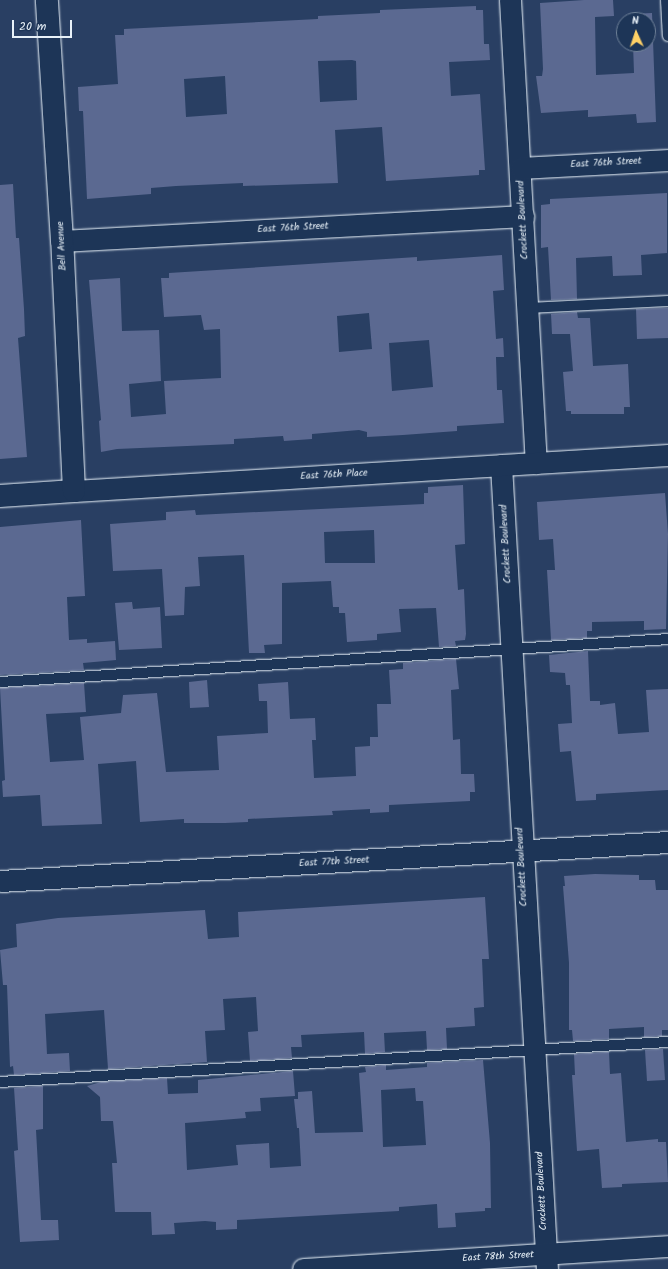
<!DOCTYPE html>
<style>
body{margin:0}
#map{position:relative;width:668px;height:1269px;overflow:hidden;background:#293f63;font-family:Kalam,sans-serif}
div>[style]{position:absolute}
.building>*{inset:0;background:#5b6991}
.roads{filter:drop-shadow(0 0 1px #e8f1f8) drop-shadow(0 0 1px #e8f1f8)}
.service>*{height:10px;margin:-5px;padding:0 5px;transform-origin:5px;border-radius:5px;background:#1d3557}
.minor>*{height:21px;margin:-10.5px;padding:0 10.5px;transform-origin:10.5px;border-radius:10.5px;background:#1d3557}
.tertiary>*{height:22px;margin:-11px;padding:0 11px;transform-origin:11px;border-radius:11px;background:#1d3557}
span{translate:-50% -50%;white-space:nowrap;text-align:center;line-height:1.15;-webkit-text-stroke:4px #1d3557;paint-order:stroke}
.street-label{font-size:10px;color:#e8f1f8}
.north{position:absolute;left:616px;top:12px;width:40px;height:40px;box-sizing:border-box;background:#1d3557;border:1px solid #6e8097;border-radius:50%;rotate:357deg;font-size:11px;font-weight:700;line-height:16px;text-align:center;color:#e8f1f8}
.north::after{content:'';display:block;margin:auto;width:14px;height:18px;background:#ffd166;clip-path:polygon(50% 0,100% 100%,50% 72%,0 100%)}
.scale{position:absolute;left:12px;top:20px;width:60px;height:18px;box-sizing:border-box;border:2px solid #e8f1f8;border-top:0;padding-left:5px;font-size:12px;line-height:14px;white-space:nowrap;color:#e8f1f8;-webkit-text-stroke:3px #1d3557;paint-order:stroke}
</style>
<div id="map">
<div class="building">
<div style="clip-path:polygon(584px 0,613px 0,614px 16px,595px 17px,596px 75px,634px 73px,633px 44px,648px 44px,648px 20px,631px 20px,631px 14px,652px 13px,656px 122px,637px 123px,636px 114px,588px 117px,588px 110px,541px 113px,536px 76px,542px 76px,543px 69px,540px 3px)"></div>
<div style="clip-path:polygon(evenodd,476px 6px,476px 10px,483px 10px,484px 44px,489px 44px,490px 60px,449px 62px,451px 96px,480px 94px,485px 170px,479px 170px,479px 175px,386px 181px,382px 127px,335px 130px,338px 183px,243px 186px,243px 183px,176px 186px,151px 188px,151px 194px,87px 199px,83px 111px,79px 111px,78px 87px,118px 84px,115px 35px,124px 35px,124px 29px,318px 19px,318px 16px,380px 13px,380px 10px,476px 6px,352px 60px,356px 61px,357px 100px,320px 102px,318px 61px,352px 60px,476px 6px,225px 76px,227px 114px,186px 117px,184px 79px,225px 76px)"></div>
<div style="clip-path:polygon(13px 184px,16px 238px,19px 238px,24px 309px,25px 336px,18px 338px,27px 457px,0 459px,0 185px)"></div>
<div style="clip-path:polygon(667px 193px,667px 253px,641px 255px,642px 275px,613px 276px,612px 256px,576px 258px,577px 299px,551px 300px,548px 247px,541px 248px,541px 205px,550px 204px,550px 199px)"></div>
<div style="clip-path:polygon(evenodd,502px 255px,504px 290px,493px 291px,496px 339px,503px 338px,504px 357px,496px 357px,497px 390px,502px 390px,504px 423px,457px 426px,457px 431px,403px 435px,367px 437px,367px 432px,359px 430px,312px 434px,312px 439px,284px 441px,283px 436px,234px 439px,234px 444px,117px 449px,101px 452px,99px 421px,101px 420px,89px 280px,120px 278px,122px 331px,159px 330px,161px 381px,129px 384px,131px 417px,166px 414px,164px 381px,221px 378px,220px 329px,204px 330px,201px 315px,164px 317px,161px 278px,169px 278px,169px 273px,417px 257px,417px 261px,502px 255px,369px 313px,372px 349px,339px 352px,337px 316px,369px 313px,502px 255px,429px 340px,433px 387px,392px 391px,389px 343px,429px 340px)"></div>
<div style="clip-path:polygon(668px 308px,668px 338px,637px 339px,636px 309px)"></div>
<div style="clip-path:polygon(577px 312px,578px 318px,590px 318px,593px 366px,628px 364px,630px 407px,624px 407px,624px 414px,571px 414px,571px 411px,566px 411px,563px 372px,573px 371px,570px 334px,552px 334px,551px 314px)"></div>
<div style="clip-path:polygon(evenodd,463px 485px,465px 544px,455px 545px,458px 590px,464px 589px,466px 634px,465px 640px,455px 641px,456px 646px,439px 647px,436px 608px,399px 609px,401px 632px,377px 634px,377px 640px,347px 642px,345px 613px,339px 613px,339px 607px,333px 607px,331px 581px,282px 583px,282px 644px,264px 645px,265px 653px,249px 653px,244px 555px,198px 557px,200px 586px,185px 587px,184px 615px,165px 616px,162px 569px,113px 571px,110px 524px,166px 520px,166px 512px,195px 510px,196px 515px,424px 504px,424px 493px,428px 493px,428px 487px,463px 485px,374px 530px,375px 563px,325px 563px,324px 532px,374px 530px)"></div>
<div style="clip-path:polygon(665px 493px,668px 534px,666px 629px,644px 630px,644px 621px,592px 622px,592px 631px,587px 631px,587px 638px,551px 640px,547px 570px,555px 570px,553px 539px,539px 540px,537px 502px)"></div>
<div style="clip-path:polygon(81px 520px,85px 596px,67px 597px,69px 640px,87px 639px,87px 643px,115px 641px,116px 660px,83px 663px,84px 670px,0 675px,0 527px)"></div>
<div style="clip-path:polygon(132px 602px,133px 609px,160px 607px,162px 648px,119px 650px,115px 603px)"></div>
<div style="clip-path:polygon(588px 651px,590px 701px,600px 701px,600px 705px,615px 703px,618px 734px,649px 732px,646px 690px,668px 689px,668px 790px,596px 794px,596px 800px,576px 801px,571px 751px,560px 752px,558px 724px,572px 723px,570px 685px,566px 685px,565px 673px,550px 672px,549px 655px)"></div>
<div style="clip-path:polygon(456px 659px,459px 689px,451px 690px,453px 740px,460px 739px,461px 774px,474px 774px,475px 792px,470px 792px,470px 801px,389px 805px,389px 812px,370px 813px,370px 809px,332px 811px,333px 815px,248px 819px,248px 822px,225px 823px,184px 823px,184px 819px,140px 822px,136px 761px,98px 764px,102px 824px,42px 826px,40px 795px,3px 797px,2px 781px,5px 780px,0 688px,84px 683px,86px 712px,46px 714px,50px 762px,84px 760px,80px 717px,121px 713px,123px 695px,157px 693px,166px 772px,219px 770px,217px 736px,268px 733px,267px 701px,259px 701px,258px 684px,288px 682px,290px 719px,315px 718px,316px 740px,312px 740px,314px 778px,356px 776px,355px 747px,370px 746px,370px 737px,378px 737px,377px 704px,391px 704px,389px 670px,403px 669px,403px 663px)"></div>
<div style="clip-path:polygon(207px 680px,209px 707px,190px 708px,189px 682px)"></div>
<div style="clip-path:polygon(595px 874px,639px 875px,639px 880px,655px 880px,656px 890px,668px 890px,668px 1030px,662px 1030px,662px 1036px,644px 1037px,644px 1027px,609px 1029px,609px 1039px,573px 1041px,572px 1030px,569px 1030px,569px 963px,563px 886px,565px 886px,564px 876px)"></div>
<div style="clip-path:polygon(485px 897px,489px 959px,482px 959px,484px 1007px,474px 1008px,475px 1026px,446px 1028px,447px 1049px,427px 1050px,426px 1031px,384px 1033px,385px 1052px,365px 1054px,364px 1032px,301px 1035px,302px 1047px,291px 1047px,292px 1058px,250px 1061px,248px 1032px,258px 1031px,256px 997px,223px 999px,225px 1030px,205px 1031px,207px 1062px,108px 1069px,104px 1010px,45px 1014px,47px 1054px,69px 1053px,70px 1071px,14px 1075px,13px 1066px,10px 1067px,7px 985px,3px 985px,0 950px,17px 947px,16px 924px,58px 918px,205px 910px,208px 939px,239px 937px,238px 912px)"></div>
<div style="clip-path:polygon(663px 1049px,665px 1080px,647px 1081px,645px 1050px)"></div>
<div style="clip-path:polygon(609px 1052px,610px 1074px,621px 1073px,626px 1142px,658px 1139px,658px 1142px,666px 1142px,668px 1182px,622px 1184px,622px 1187px,602px 1188px,599px 1149px,577px 1151px,572px 1075px,575px 1075px,574px 1054px)"></div>
<div style="clip-path:polygon(evenodd,483px 1060px,490px 1143px,491px 1208px,485px 1208px,485px 1211px,455px 1213px,456px 1227px,438px 1228px,437px 1204px,399px 1207px,399px 1211px,237px 1220px,237px 1229px,216px 1230px,216px 1222px,205px 1221px,174px 1223px,175px 1234px,152px 1235px,151px 1212px,115px 1212px,112px 1163px,117px 1163px,113px 1121px,101px 1121px,100px 1097px,87px 1086px,101px 1082px,167px 1078px,168px 1094px,198px 1093px,198px 1080px,293px 1071px,295px 1096px,260px 1098px,261px 1111px,245px 1112px,246px 1118px,185px 1123px,187px 1170px,238px 1165px,236px 1145px,269px 1143px,270px 1168px,301px 1166px,299px 1128px,297px 1128px,294px 1099px,298px 1099px,298px 1092px,312px 1091px,315px 1133px,363px 1132px,359px 1073px,366px 1072px,365px 1067px,386px 1065px,386px 1070px,427px 1067px,427px 1063px,483px 1060px,415px 1088px,416px 1101px,423px 1101px,426px 1145px,383px 1147px,381px 1090px,415px 1088px)"></div>
<div style="clip-path:polygon(43px 1086px,43px 1129px,36px 1130px,41px 1220px,58px 1220px,59px 1240px,20px 1242px,14px 1151px,18px 1150px,14px 1088px)"></div>
</div>
<div class="roads">
<div class="service">
<div style="left:666px;top:0;width:36px;rotate:87deg"></div>
<div style="left:528px;top:308px;width:140px;rotate:-2.9deg"></div>
<div style="left:0;top:682px;width:669px;rotate:-3.68deg"></div>
<div style="left:0;top:1082px;width:669px;rotate:-3.43deg"></div>
</div>
<div class="minor">
<div style="left:510px;top:0;width:464px;rotate:86.8deg"></div>
<div style="left:521px;top:168px;width:147px;rotate:-3.1deg"></div>
<div style="left:62px;top:241px;width:462px;rotate:-3.1deg"></div>
<div style="left:501px;top:465px;width:805px;rotate:86.73deg"></div>
<div style="left:74px;top:491px;width:595px;rotate:-3.47deg"></div>
<div style="left:0;top:881px;width:669px;rotate:-3.34deg"></div>
<div style="left:303px;top:1269px;width:366px;rotate:-3.6deg"></div>
</div>
<div class="tertiary">
<div style="left:0;top:496px;width:74px;rotate:-3.9deg"></div>
<div style="left:74px;top:491px;width:250px;rotate:-92.7deg"></div>
<div style="left:62px;top:241px;width:241px;rotate:-93.6deg"></div>
</div>
</div>
<div class="street-label">
<span style="left:606px;top:163px;rotate:-3deg">East 76th Street</span>
<span style="left:523px;top:220px;rotate:-93deg">Crockett Boulevard</span>
<span style="left:293px;top:228px;rotate:-3deg">East 76th Street</span>
<span style="left:62px;top:246px;rotate:-93deg">Bell Avenue</span>
<span style="left:334px;top:475px;rotate:-3deg">East 76th Place</span>
<span style="left:506px;top:544px;rotate:-93deg">Crockett Boulevard</span>
<span style="left:334px;top:862px;rotate:-3deg">East 77th Street</span>
<span style="left:522px;top:867px;rotate:-93deg">Crockett Boulevard</span>
<span style="left:542px;top:1191px;rotate:-93deg">Crockett Boulevard</span>
<span style="left:498px;top:1257px;rotate:-3deg">East 78th Street</span>
</div>
<div class="north">N</div>
<div class="scale">20 m</div>
</div>
